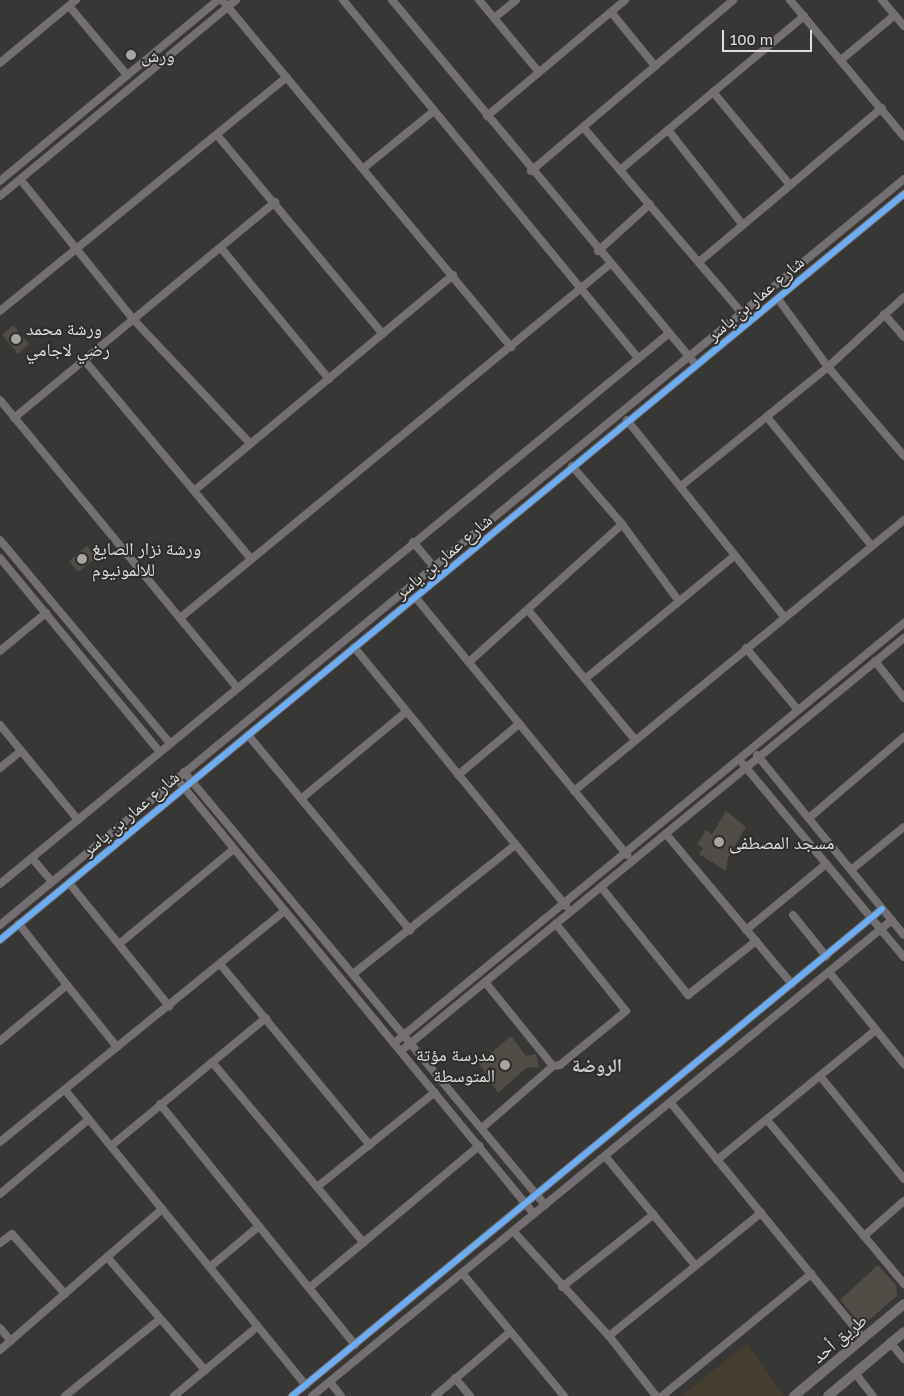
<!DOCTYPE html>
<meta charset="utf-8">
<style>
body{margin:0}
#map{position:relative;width:904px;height:1396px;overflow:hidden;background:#373736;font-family:"Golos Text","Noto Naskh Arabic",sans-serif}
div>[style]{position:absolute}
.industrial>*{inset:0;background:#453d2e}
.building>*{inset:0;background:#514c46}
.minor>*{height:8px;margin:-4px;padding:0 4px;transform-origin:4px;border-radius:4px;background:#746f72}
.major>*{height:10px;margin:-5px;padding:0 5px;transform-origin:5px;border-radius:5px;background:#746f72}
.cycleway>*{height:6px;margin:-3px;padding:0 3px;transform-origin:3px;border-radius:3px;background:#6dadf4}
.dots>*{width:14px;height:14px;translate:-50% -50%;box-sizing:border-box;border:2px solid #2e2d2b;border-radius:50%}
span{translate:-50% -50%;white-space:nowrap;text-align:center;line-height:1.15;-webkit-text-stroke:4px #2e2d2b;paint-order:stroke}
.poi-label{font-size:18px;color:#e0dfde}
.left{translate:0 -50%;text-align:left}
.right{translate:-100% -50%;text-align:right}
.street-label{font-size:18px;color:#e0dfde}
.neighbourhood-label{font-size:19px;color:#cfcdcb;font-weight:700}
.scale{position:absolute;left:722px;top:30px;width:90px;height:22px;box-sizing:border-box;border:2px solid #e0dfde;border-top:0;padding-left:6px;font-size:15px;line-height:18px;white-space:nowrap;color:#e0dfde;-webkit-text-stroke:4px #2e2d2b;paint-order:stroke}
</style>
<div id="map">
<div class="industrial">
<div style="clip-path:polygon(747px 1343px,784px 1396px,682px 1396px,686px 1392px)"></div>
</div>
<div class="building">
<div style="clip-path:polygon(13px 325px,29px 344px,18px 354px,2px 335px)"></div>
<div style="clip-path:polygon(87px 546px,96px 558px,78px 572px,69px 561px)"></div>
<div style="clip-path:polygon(726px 811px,746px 827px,728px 858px,726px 871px,699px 854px,703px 848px,697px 844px,706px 830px,712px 834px)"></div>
<div style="clip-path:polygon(511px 1036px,526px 1056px,536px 1054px,539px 1067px,526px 1068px,498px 1093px,479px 1063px)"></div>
<div style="clip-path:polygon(878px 1265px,896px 1285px,897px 1296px,862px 1326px,840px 1300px)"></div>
</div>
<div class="minor">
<div style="left:222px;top:0;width:452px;rotate:50.2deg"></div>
<div style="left:343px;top:0;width:464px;rotate:50.5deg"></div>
<div style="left:392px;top:0;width:469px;rotate:50.2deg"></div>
<div style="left:479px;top:0;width:92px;rotate:50.3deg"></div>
<div style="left:790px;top:0;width:178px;rotate:50.2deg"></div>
<div style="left:882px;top:0;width:34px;rotate:50deg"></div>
<div style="left:69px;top:6px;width:90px;rotate:50deg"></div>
<div style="left:611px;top:12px;width:70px;rotate:50.8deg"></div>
<div style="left:494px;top:18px;width:28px;rotate:-39deg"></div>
<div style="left:841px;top:60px;width:70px;rotate:-39.8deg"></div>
<div style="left:0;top:63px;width:99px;rotate:-39.7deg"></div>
<div style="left:713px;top:92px;width:121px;rotate:50.4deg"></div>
<div style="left:487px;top:116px;width:180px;rotate:-40deg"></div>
<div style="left:583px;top:127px;width:245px;rotate:49.5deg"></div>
<div style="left:668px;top:130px;width:121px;rotate:51.7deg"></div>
<div style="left:217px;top:135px;width:259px;rotate:50.2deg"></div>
<div style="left:365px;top:167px;width:89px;rotate:-39.1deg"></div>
<div style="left:620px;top:170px;width:240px;rotate:-39.9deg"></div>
<div style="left:531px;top:171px;width:265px;rotate:-40.2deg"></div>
<div style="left:20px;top:179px;width:180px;rotate:51.1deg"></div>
<div style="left:133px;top:319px;width:170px;rotate:46.7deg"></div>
<div style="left:0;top:181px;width:283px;rotate:-39.7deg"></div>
<div style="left:0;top:196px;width:307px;rotate:-39.7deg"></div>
<div style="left:221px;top:248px;width:170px;rotate:50.5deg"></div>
<div style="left:598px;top:251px;width:70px;rotate:-42.1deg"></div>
<div style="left:699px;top:262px;width:239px;rotate:-40.1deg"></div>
<div style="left:778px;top:299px;width:84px;rotate:53.7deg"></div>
<div style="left:828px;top:367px;width:117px;rotate:49.5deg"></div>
<div style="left:0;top:311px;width:370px;rotate:-39.2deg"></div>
<div style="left:884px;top:314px;width:30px;rotate:49deg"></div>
<div style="left:85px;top:361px;width:258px;rotate:50deg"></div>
<div style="left:0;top:400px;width:372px;rotate:50.5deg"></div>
<div style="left:767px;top:417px;width:166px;rotate:50.9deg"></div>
<div style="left:14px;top:418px;width:339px;rotate:-39.6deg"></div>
<div style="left:627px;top:420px;width:252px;rotate:51.4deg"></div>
<div style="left:572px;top:466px;width:77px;rotate:49.2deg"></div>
<div style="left:622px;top:524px;width:94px;rotate:53.6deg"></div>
<div style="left:681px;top:486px;width:189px;rotate:-39deg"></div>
<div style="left:828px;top:367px;width:103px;rotate:-42.6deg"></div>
<div style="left:195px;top:490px;width:336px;rotate:-39.8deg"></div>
<div style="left:0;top:540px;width:265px;rotate:50.1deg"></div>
<div style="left:413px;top:542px;width:33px;rotate:50deg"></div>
<div style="left:0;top:558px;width:251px;rotate:50.5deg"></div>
<div style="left:416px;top:598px;width:333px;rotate:50.6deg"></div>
<div style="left:528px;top:610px;width:168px;rotate:50.5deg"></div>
<div style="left:180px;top:618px;width:556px;rotate:-39.45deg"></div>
<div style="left:354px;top:647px;width:335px;rotate:50.7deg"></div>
<div style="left:746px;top:648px;width:81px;rotate:50deg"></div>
<div style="left:0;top:651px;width:60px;rotate:-39.6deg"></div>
<div style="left:875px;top:661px;width:47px;rotate:51.9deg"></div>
<div style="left:469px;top:662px;width:206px;rotate:-42deg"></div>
<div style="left:585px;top:679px;width:193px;rotate:-39.5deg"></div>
<div style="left:0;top:725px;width:123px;rotate:50.6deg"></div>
<div style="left:248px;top:735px;width:254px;rotate:50.3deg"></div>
<div style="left:757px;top:755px;width:232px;rotate:50.8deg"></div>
<div style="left:743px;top:764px;width:251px;rotate:50.2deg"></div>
<div style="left:0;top:768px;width:27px;rotate:-39deg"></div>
<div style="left:184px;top:772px;width:564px;rotate:50.18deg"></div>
<div style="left:458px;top:775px;width:80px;rotate:-39.9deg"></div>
<div style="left:181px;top:784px;width:556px;rotate:50.62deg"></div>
<div style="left:574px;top:791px;width:427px;rotate:-39.4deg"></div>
<div style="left:302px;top:798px;width:135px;rotate:-39.6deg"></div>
<div style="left:809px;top:818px;width:125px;rotate:-40.5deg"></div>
<div style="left:666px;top:834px;width:196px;rotate:50deg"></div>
<div style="left:32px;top:858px;width:31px;rotate:50deg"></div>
<div style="left:851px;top:870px;width:68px;rotate:-39.1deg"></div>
<div style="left:69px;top:883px;width:159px;rotate:50.9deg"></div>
<div style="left:0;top:884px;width:864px;rotate:-39.46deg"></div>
<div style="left:601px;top:887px;width:139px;rotate:51.1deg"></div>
<div style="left:688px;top:995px;width:87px;rotate:-38.5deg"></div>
<div style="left:793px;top:915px;width:53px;rotate:51.2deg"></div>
<div style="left:0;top:925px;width:1172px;rotate:-39.53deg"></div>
<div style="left:746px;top:930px;width:104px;rotate:-39.5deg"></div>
<div style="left:0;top:940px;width:1172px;rotate:-39.53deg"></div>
<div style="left:119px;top:944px;width:149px;rotate:-39.6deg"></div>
<div style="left:220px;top:964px;width:235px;rotate:50.4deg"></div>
<div style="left:829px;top:972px;width:119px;rotate:50.8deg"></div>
<div style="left:353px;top:974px;width:207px;rotate:-38.5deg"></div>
<div style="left:67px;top:985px;width:80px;rotate:51.1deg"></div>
<div style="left:0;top:1041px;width:87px;rotate:-39.9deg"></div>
<div style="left:67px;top:985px;width:78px;rotate:-128.2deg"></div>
<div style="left:394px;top:1043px;width:661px;rotate:-39.47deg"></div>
<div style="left:401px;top:1051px;width:651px;rotate:-39.39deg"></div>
<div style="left:212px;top:1062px;width:236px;rotate:50deg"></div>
<div style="left:553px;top:1066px;width:7px;rotate:-8deg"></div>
<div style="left:560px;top:1065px;width:85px;rotate:-39.3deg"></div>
<div style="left:626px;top:1011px;width:112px;rotate:-128.8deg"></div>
<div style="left:820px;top:1076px;width:133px;rotate:50.8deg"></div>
<div style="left:65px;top:1090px;width:381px;rotate:50.8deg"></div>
<div style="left:670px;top:1102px;width:305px;rotate:50.7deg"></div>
<div style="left:160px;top:1104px;width:310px;rotate:51deg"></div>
<div style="left:767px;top:1120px;width:214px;rotate:50.1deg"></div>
<div style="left:482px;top:1128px;width:94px;rotate:-41.1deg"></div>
<div style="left:553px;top:1066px;width:108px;rotate:-129deg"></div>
<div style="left:0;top:1142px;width:367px;rotate:-39.1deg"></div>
<div style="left:111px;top:1146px;width:201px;rotate:-39.6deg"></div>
<div style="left:605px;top:1156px;width:141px;rotate:50.5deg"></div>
<div style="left:717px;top:1160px;width:205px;rotate:-39.3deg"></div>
<div style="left:317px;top:1187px;width:151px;rotate:-38.8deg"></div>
<div style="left:0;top:1194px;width:116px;rotate:-40.1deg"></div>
<div style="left:513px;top:1231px;width:142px;rotate:47.6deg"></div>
<div style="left:609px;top:1336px;width:76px;rotate:51.9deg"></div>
<div style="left:864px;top:1236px;width:53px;rotate:-41.2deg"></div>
<div style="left:0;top:1243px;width:15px;rotate:-37deg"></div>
<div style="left:12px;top:1234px;width:80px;rotate:48.5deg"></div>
<div style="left:107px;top:1257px;width:150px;rotate:49.1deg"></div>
<div style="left:210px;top:1267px;width:64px;rotate:-39.9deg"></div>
<div style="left:462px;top:1273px;width:160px;rotate:50.3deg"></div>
<div style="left:562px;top:1287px;width:117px;rotate:-38.4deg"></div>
<div style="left:309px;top:1288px;width:222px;rotate:-39.9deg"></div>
<div style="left:0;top:1328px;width:17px;rotate:50deg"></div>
<div style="left:609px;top:1336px;width:196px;rotate:-39deg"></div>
<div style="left:890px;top:1342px;width:22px;rotate:51deg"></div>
<div style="left:0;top:1350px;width:215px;rotate:-41deg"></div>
<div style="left:855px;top:1373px;width:29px;rotate:52deg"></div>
<div style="left:455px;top:1378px;width:23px;rotate:50deg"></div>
<div style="left:330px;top:1382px;width:18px;rotate:52deg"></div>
<div style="left:65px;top:1396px;width:122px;rotate:-39deg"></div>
<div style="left:174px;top:1396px;width:109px;rotate:-39.8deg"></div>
<div style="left:292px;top:1396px;width:765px;rotate:-39.54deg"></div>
<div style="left:312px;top:1396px;width:750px;rotate:-39.38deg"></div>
<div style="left:435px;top:1396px;width:99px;rotate:-40.5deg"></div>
<div style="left:662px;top:1396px;width:193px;rotate:-39.3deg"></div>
</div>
<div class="major">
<div style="left:794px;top:1396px;width:143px;rotate:-39.9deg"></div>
<div style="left:828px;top:1396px;width:99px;rotate:-40.1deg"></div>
</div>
<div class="cycleway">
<div style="left:0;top:940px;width:1172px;rotate:-39.53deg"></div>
<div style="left:292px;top:1396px;width:765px;rotate:-39.54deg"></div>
</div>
<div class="dots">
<div style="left:131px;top:55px;background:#a5a4a3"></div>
<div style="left:16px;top:339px;background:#a5a4a3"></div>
<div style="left:82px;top:559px;background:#a5a4a3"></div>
<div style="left:719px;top:842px;background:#a5a4a3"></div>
<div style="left:505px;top:1065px;background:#a5a4a3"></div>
</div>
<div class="poi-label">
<span class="left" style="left:141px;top:55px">ورش</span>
<span class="left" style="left:26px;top:339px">ورشة محمد<br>رضي لاجامي</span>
<span class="left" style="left:92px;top:559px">ورشة نزار الصايغ<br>للالمونيوم</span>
<span class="left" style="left:729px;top:842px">مسجد المصطفى</span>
<span class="right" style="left:495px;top:1065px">مدرسة مؤتة<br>المتوسطة</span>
</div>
<div class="street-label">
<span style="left:755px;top:298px;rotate:-40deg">شارع عمار بن ياسر</span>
<span style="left:443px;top:556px;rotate:-40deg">شارع عمار بن ياسر</span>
<span style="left:130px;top:813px;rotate:-40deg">شارع عمار بن ياسر</span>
<span style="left:839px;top:1338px;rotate:-40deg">طريق أحد</span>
</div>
<div class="neighbourhood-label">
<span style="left:597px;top:1065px">الروضة</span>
</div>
<div class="scale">100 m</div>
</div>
